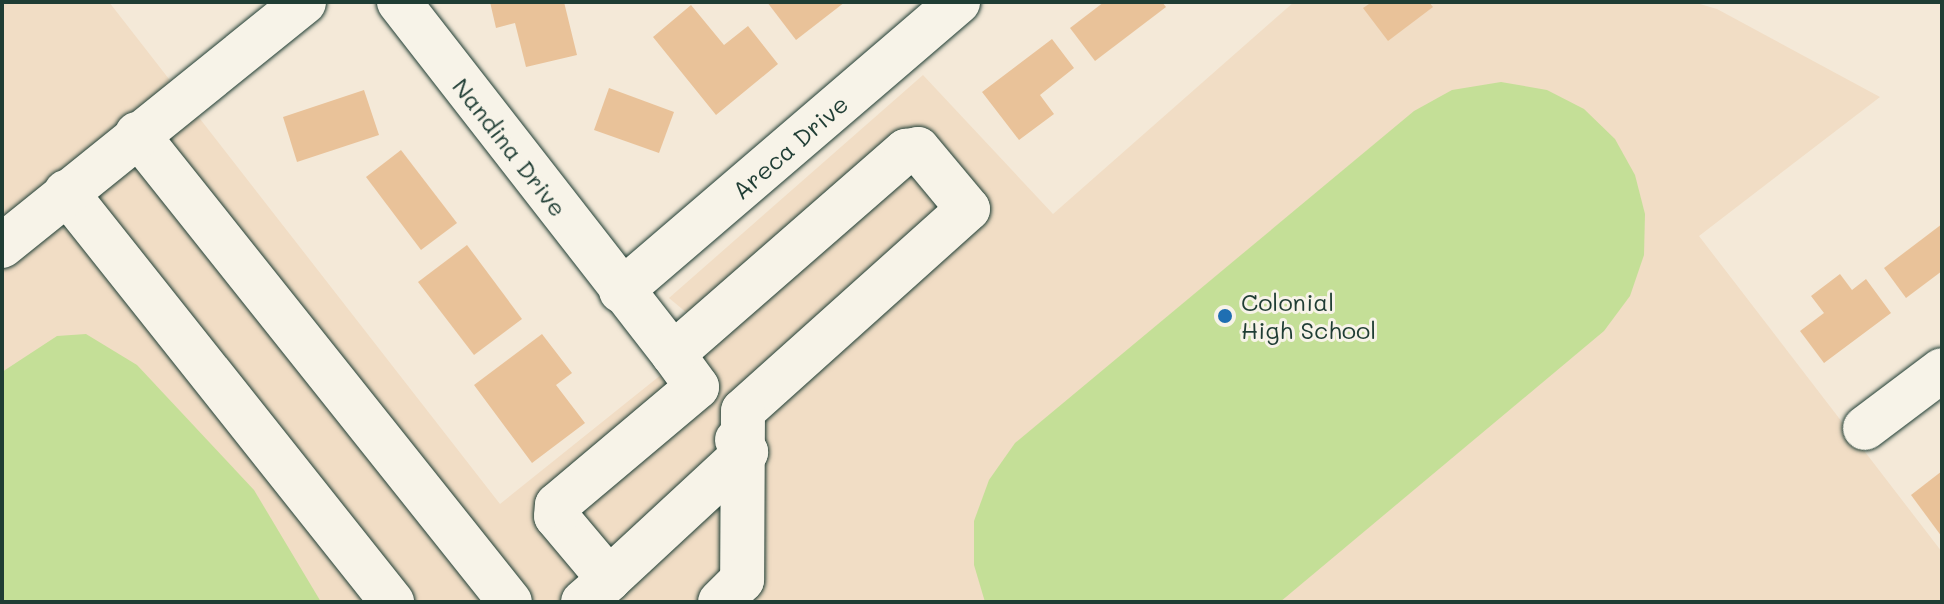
<!DOCTYPE html>
<style>
body{margin:0}
#map{position:relative;width:1944px;height:604px;overflow:hidden;background:#f4e9d8;font-family:Mali,sans-serif}
div>[style]{position:absolute}
.built>*{inset:0;background:#f1ddc5}
.green>*{inset:0;background:#c4df97}
.building>*{inset:0;background:#e9c299}
.roads{filter:drop-shadow(0 0 2px #1f3d34) drop-shadow(0 0 2px #1f3d34)}
.minor>*{height:44px;margin:-22px;padding:0 22px;transform-origin:22px;border-radius:22px;background:#f7f3e8}
.dots>*{width:22px;height:22px;translate:-50% -50%;box-sizing:border-box;border:4px solid #f7f3e8;border-radius:50%}
span{translate:-50% -50%;white-space:nowrap;text-align:center;line-height:1.15;-webkit-text-stroke:6px #f7f3e8;paint-order:stroke}
.street-label{font-size:24px;color:#1f3d34}
.poi-label{font-size:24px;color:#1f3d34}
.left{translate:0 -50%;text-align:left}
.frame{position:absolute;inset:0;border:4px solid #1f3d34;pointer-events:none}
</style>
<div id="map">
<div class="built">
<div style="clip-path:polygon(2px 2px,109px 2px,500px 504px,712px 334px,669px 298px,923px 75px,1053px 214px,1294px 2px,1693px 2px,1717px 9px,1880px 97px,1699px 236px,1942px 552px,1942px 602px,2px 602px)"></div>
</div>
<div class="green">
<div style="clip-path:polygon(1501px 82px,1547px 90px,1584px 109px,1615px 139px,1635px 175px,1645px 214px,1644px 255px,1630px 296px,1604px 331px,1280px 602px,985px 602px,974px 565px,974px 521px,989px 480px,1015px 443px,1414px 111px,1452px 90px)"></div>
<div style="clip-path:polygon(86px 334px,137px 365px,254px 490px,321px 602px,2px 602px,2px 372px,57px 336px)"></div>
</div>
<div class="building">
<div style="clip-path:polygon(490px 2px,564px 2px,577px 55px,526px 67px,515px 23px,496px 28px)"></div>
<div style="clip-path:polygon(767px 2px,845px 2px,796px 40px)"></div>
<div style="clip-path:polygon(1104px 2px,1162px 2px,1166px 7px,1095px 61px,1070px 28px)"></div>
<div style="clip-path:polygon(1372px 2px,1429px 2px,1433px 7px,1388px 41px,1363px 8px)"></div>
<div style="clip-path:polygon(691px 5px,724px 45px,748px 26px,778px 64px,716px 115px,653px 37px)"></div>
<div style="clip-path:polygon(1052px 39px,1074px 68px,1040px 95px,1054px 114px,1019px 140px,982px 92px)"></div>
<div style="clip-path:polygon(609px 88px,674px 112px,659px 153px,594px 130px)"></div>
<div style="clip-path:polygon(364px 90px,379px 135px,297px 162px,283px 117px)"></div>
<div style="clip-path:polygon(401px 150px,457px 223px,421px 250px,366px 177px)"></div>
<div style="clip-path:polygon(1942px 224px,1942px 271px,1906px 298px,1884px 268px)"></div>
<div style="clip-path:polygon(467px 245px,522px 319px,474px 355px,418px 282px)"></div>
<div style="clip-path:polygon(1840px 274px,1852px 290px,1866px 279px,1891px 313px,1824px 363px,1800px 331px,1824px 313px,1811px 296px)"></div>
<div style="clip-path:polygon(542px 334px,572px 373px,556px 385px,585px 423px,532px 463px,474px 385px)"></div>
<div style="clip-path:polygon(1942px 471px,1942px 537px,1911px 495px)"></div>
</div>
<div class="roads">
<div class="minor">
<div style="left:399px;top:2px;width:446px;rotate:52.1deg"></div>
<div style="left:137px;top:134px;width:598px;rotate:51.44deg"></div>
<div style="left:66px;top:192px;width:524px;rotate:51.51deg"></div>
<div style="left:2px;top:246px;width:388px;rotate:-38.9deg"></div>
<div style="left:621px;top:291px;width:444px;rotate:-40.6deg"></div>
<div style="left:1865px;top:428px;width:96px;rotate:-37deg"></div>
<div style="left:609px;top:579px;width:187px;rotate:-42.8deg"></div>
<div style="left:746px;top:452px;width:15px;rotate:-127deg"></div>
<div style="left:583px;top:602px;width:35px;rotate:-41deg"></div>
<div style="left:609px;top:579px;width:82px;rotate:-130.1deg"></div>
<div style="left:556px;top:516px;width:11px;rotate:-85deg"></div>
<div style="left:557px;top:505px;width:183px;rotate:-40.1deg"></div>
<div style="left:697px;top:387px;width:41px;rotate:-126deg"></div>
<div style="left:673px;top:354px;width:309px;rotate:-41.1deg"></div>
<div style="left:906px;top:151px;width:12px;rotate:-9deg"></div>
<div style="left:918px;top:149px;width:78px;rotate:50.2deg"></div>
<div style="left:968px;top:209px;width:302px;rotate:138.1deg"></div>
<div style="left:743px;top:411px;width:169px;rotate:90.3deg"></div>
<div style="left:742px;top:580px;width:31px;rotate:135deg"></div>
</div>
</div>
<div class="dots">
<div style="left:1225px;top:316px;background:#1f6fb2"></div>
</div>
<div class="street-label">
<span style="left:510px;top:147px;rotate:52deg">Nandina Drive</span>
<span style="left:790px;top:147px;rotate:-41deg">Areca Drive</span>
</div>
<div class="poi-label">
<span class="left" style="left:1241px;top:316px">Colonial<br>High School</span>
</div>
<div class="frame"></div>
</div>
